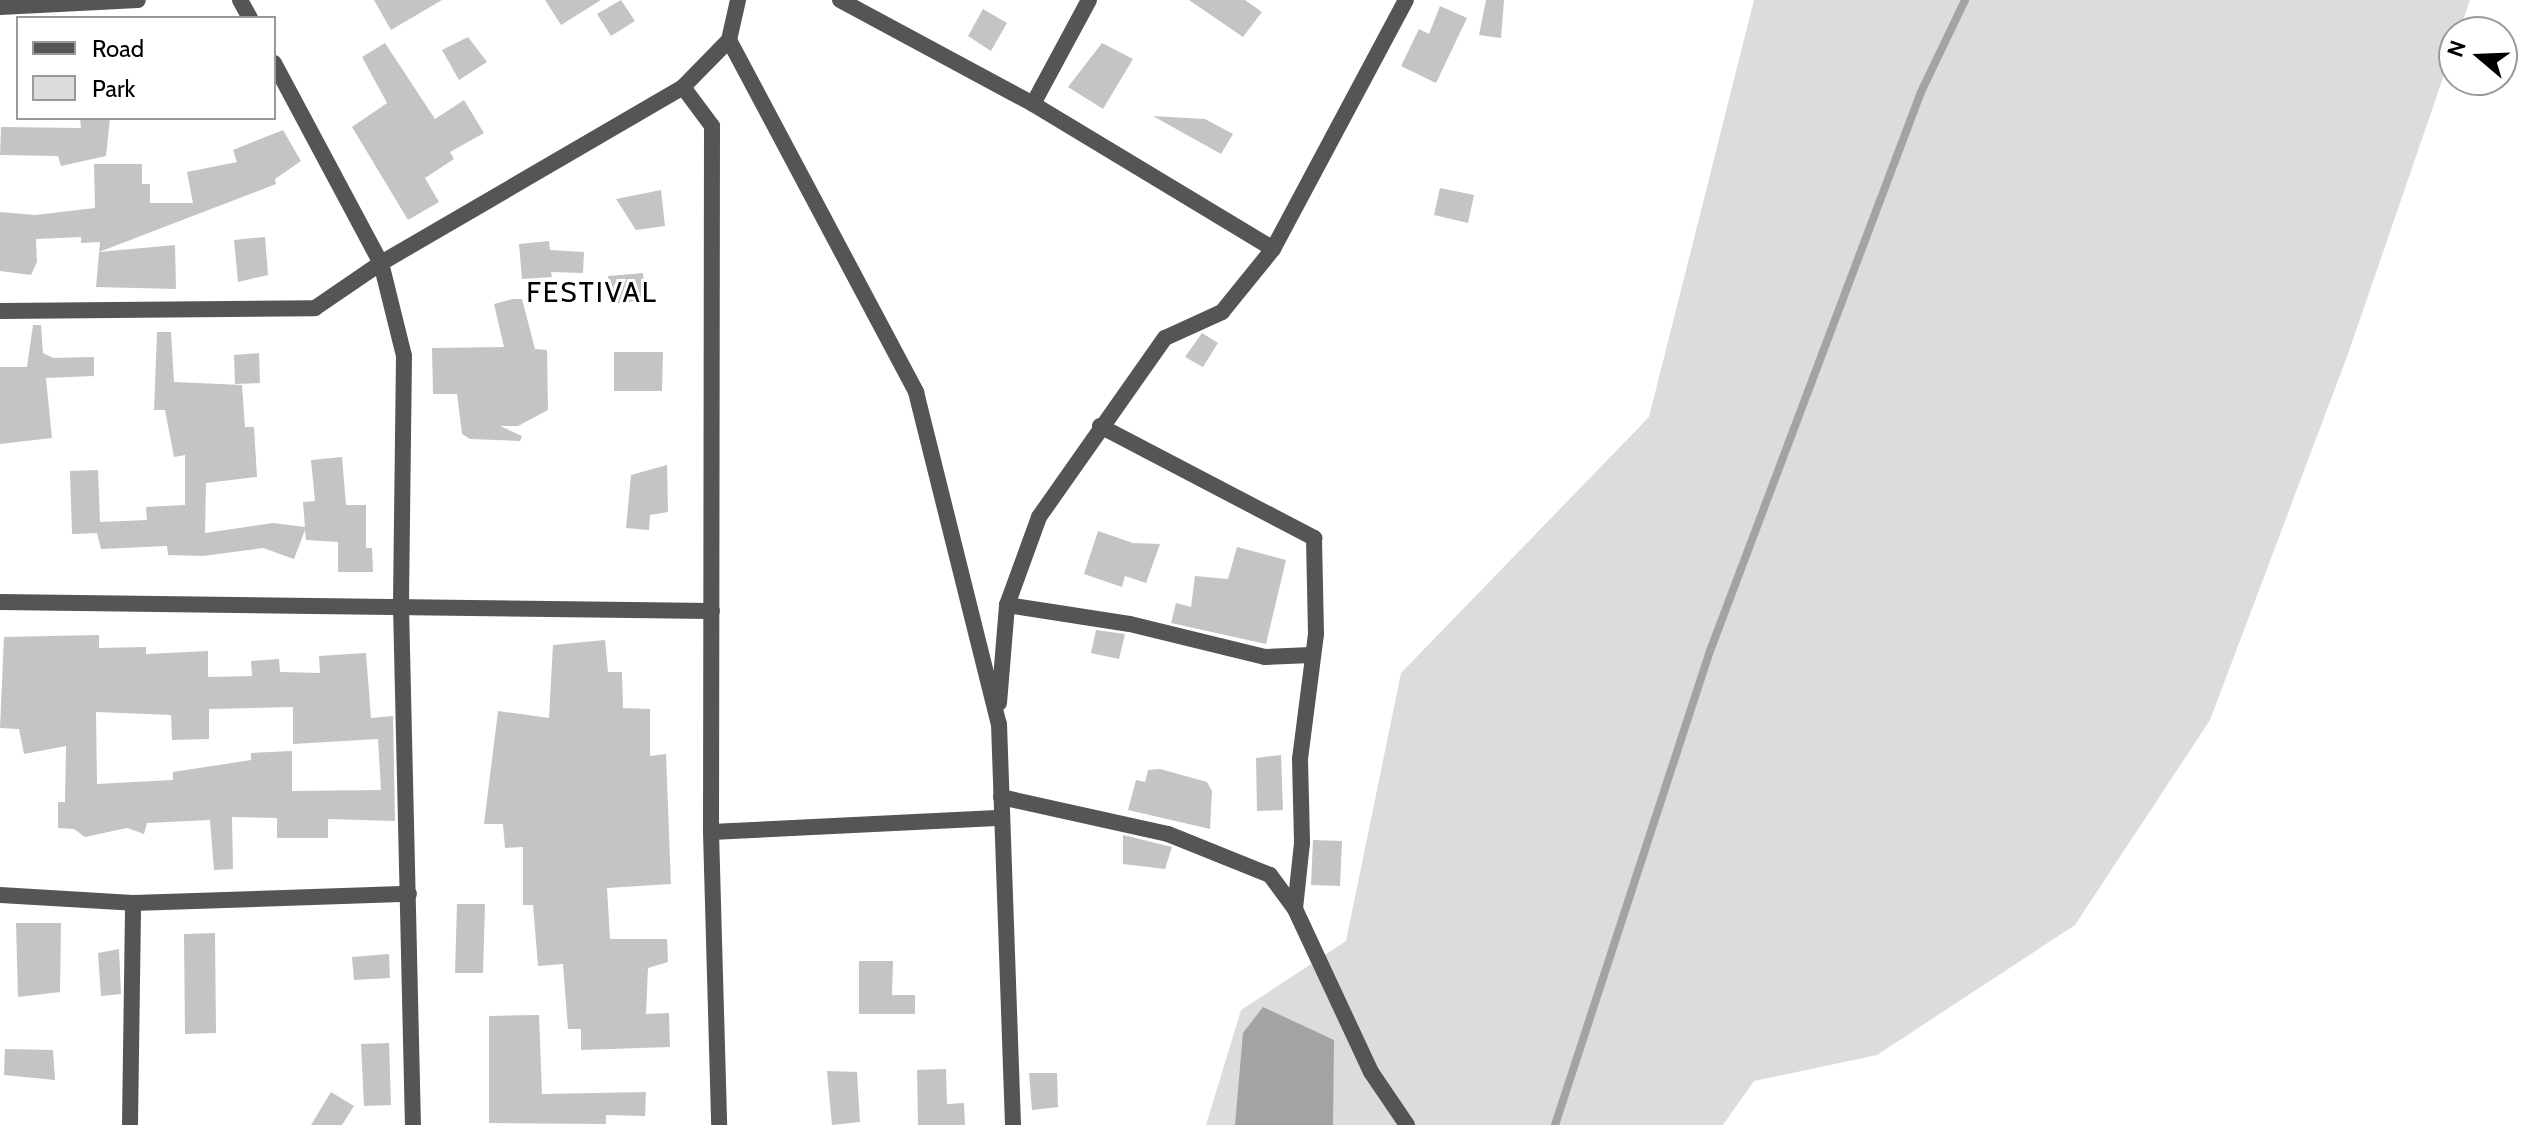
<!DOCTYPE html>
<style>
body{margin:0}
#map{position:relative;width:2534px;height:1125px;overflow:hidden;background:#fff;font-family:Cabin,sans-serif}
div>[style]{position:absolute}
.green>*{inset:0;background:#dcdcdc}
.water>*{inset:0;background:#a3a3a3}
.stream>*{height:8px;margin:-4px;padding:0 4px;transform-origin:4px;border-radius:4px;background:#a3a3a3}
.building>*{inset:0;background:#c4c4c4}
.minor>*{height:16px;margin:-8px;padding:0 8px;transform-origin:8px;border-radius:8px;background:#555}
span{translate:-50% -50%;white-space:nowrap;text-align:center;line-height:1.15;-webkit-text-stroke:6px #fff;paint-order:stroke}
.neighbourhood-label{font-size:28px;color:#000;letter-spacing:2px}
.legend{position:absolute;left:16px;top:16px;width:260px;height:104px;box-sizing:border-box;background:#fff;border:2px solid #999;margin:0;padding:10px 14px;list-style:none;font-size:24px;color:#000}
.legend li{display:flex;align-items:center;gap:16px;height:40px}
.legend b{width:40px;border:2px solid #999}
.north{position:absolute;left:2438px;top:16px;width:80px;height:80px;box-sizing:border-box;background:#fff;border:2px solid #999;border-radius:50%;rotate:289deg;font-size:22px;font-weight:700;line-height:32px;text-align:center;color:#000}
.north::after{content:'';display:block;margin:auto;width:28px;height:36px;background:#000;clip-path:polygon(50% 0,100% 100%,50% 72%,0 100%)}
</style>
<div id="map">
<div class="green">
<div style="clip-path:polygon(1754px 0,2470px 0,2459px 32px,2454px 32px,2454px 46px,2348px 354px,2210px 720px,2075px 925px,1877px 1055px,1754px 1081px,1723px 1125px,1206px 1125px,1241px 1010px,1346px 941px,1401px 673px,1649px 417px)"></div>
</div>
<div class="water">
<div style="clip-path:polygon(1263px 1007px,1334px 1040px,1333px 1125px,1235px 1125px,1243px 1033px)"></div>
</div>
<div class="stream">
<div style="left:1555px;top:1125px;width:499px;rotate:-71.9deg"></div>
<div style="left:1710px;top:651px;width:597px;rotate:-69.32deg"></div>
<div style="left:1921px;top:92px;width:102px;rotate:-64.4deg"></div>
</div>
<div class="building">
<div style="clip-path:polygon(374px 0,442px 0,391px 30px)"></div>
<div style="clip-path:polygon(545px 0,601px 0,561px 25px)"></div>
<div style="clip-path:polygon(621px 0,635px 21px,611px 36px,597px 14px)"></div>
<div style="clip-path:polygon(1189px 0,1245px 0,1262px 12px,1243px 37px)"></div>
<div style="clip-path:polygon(1486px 0,1504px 0,1501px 38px,1479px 35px)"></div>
<div style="clip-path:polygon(1440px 6px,1467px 18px,1436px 83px,1401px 66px,1419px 29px,1429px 34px)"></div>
<div style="clip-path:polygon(983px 9px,1007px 23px,991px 51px,968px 36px)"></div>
<div style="clip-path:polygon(468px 37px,487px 62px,459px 80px,442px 50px)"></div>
<div style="clip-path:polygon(385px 43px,435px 119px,464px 100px,484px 133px,450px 152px,454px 159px,425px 178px,439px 202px,408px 220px,352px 127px,387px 103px,362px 57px)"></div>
<div style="clip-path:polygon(1102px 43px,1133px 59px,1103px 109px,1068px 87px)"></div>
<div style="clip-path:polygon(1153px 116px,1205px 119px,1233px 134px,1221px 154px)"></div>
<div style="clip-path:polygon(80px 118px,110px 118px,106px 156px,61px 166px,58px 156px,0 155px,1px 127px,81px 128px)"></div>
<div style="clip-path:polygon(283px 130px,301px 161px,275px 179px,276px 184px,99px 252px,175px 245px,176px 289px,96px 287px,100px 242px,81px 243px,81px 237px,36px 239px,37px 262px,31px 275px,0 271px,0 212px,35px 215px,95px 208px,94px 164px,142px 164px,142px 184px,150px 184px,150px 203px,193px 203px,187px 172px,237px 162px,233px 150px)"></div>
<div style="clip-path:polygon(1440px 188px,1474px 195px,1468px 223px,1434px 215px)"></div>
<div style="clip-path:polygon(661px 190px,665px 226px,636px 230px,616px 199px)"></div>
<div style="clip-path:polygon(265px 237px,268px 275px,238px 282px,234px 240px)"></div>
<div style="clip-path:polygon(549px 241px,550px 250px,584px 252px,583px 273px,551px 272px,552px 277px,522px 279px,519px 244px)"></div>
<div style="clip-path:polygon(643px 273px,645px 300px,611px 304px,608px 276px)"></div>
<div style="clip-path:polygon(513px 299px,522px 299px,535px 349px,547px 350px,548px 410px,518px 426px,500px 426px,522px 436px,520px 441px,470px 439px,462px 434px,457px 394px,433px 394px,432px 348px,504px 347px,494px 304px)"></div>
<div style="clip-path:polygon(33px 325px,41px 325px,43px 353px,53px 358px,94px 357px,94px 376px,46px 378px,52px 438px,0 444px,0 367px,27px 367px)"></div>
<div style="clip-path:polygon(157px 332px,171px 332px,174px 382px,242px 385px,245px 427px,254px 427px,257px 477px,206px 483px,205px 533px,273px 523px,305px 527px,303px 502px,315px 501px,311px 460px,342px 457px,346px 505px,366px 505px,366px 548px,372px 548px,373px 572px,338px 572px,338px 542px,306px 540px,305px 530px,294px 559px,263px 548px,203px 556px,168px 555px,167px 546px,101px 549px,97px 533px,72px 534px,70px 471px,98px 470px,100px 522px,147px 520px,146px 507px,185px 505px,185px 455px,174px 457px,165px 410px,154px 410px)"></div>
<div style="clip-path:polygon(1202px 333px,1218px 343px,1203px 367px,1185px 357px)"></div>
<div style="clip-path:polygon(614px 352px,663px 352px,662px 391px,614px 391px)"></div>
<div style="clip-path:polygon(259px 353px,260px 383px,235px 384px,234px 355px)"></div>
<div style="clip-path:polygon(667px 465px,668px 512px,650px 515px,649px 530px,626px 528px,631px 475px)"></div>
<div style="clip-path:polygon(1098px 531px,1133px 543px,1160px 544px,1146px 583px,1125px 576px,1122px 587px,1084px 574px)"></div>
<div style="clip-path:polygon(1237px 547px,1286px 560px,1266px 644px,1171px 623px,1176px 603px,1191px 607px,1195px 576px,1228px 579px)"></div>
<div style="clip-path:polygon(1096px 630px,1125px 634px,1119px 659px,1091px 653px)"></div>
<div style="clip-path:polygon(evenodd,99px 635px,99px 648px,146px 647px,146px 654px,208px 651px,208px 677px,252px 676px,251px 661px,279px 659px,280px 672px,320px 673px,319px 656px,366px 653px,371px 718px,393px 716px,395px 821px,328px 819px,328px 838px,277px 838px,277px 818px,232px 817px,233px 869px,214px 870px,210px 820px,147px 823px,144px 834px,127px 828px,85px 837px,74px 829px,58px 828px,58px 802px,65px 802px,66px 746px,24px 754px,19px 729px,0 728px,4px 637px,99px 635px,293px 707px,293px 744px,378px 739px,381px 790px,292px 791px,292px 751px,251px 753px,251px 760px,173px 772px,173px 780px,97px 784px,96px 712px,171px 715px,172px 740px,209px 739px,209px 709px,293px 707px)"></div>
<div style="clip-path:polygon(605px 640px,608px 672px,622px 672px,623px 708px,650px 709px,650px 756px,666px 754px,671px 884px,607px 888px,610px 939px,667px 939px,668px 962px,648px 968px,646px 1014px,669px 1013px,670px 1047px,581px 1050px,581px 1029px,568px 1029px,563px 964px,538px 966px,533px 905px,523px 905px,523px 847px,505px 848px,503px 824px,484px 824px,498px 711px,549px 718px,553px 645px)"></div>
<div style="clip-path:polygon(1281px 755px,1283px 810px,1257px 811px,1256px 758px)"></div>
<div style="clip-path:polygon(1160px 769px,1207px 782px,1212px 791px,1210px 829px,1128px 810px,1136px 780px,1145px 782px,1148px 770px)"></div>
<div style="clip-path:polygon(1123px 835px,1172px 847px,1165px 869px,1123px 864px)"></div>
<div style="clip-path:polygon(1313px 840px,1342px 841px,1340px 886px,1311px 885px)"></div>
<div style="clip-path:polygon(457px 904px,485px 904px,483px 973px,455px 973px)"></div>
<div style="clip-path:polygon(16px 923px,61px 923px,60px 992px,18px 997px)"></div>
<div style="clip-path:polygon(215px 933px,216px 1033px,185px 1034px,184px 934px)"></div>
<div style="clip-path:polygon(119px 949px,121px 994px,101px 996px,98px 953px)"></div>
<div style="clip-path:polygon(389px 954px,390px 978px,354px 980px,352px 957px)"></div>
<div style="clip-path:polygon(859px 961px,893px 961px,892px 995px,915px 995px,915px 1014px,859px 1014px)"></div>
<div style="clip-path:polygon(539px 1015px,542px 1094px,646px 1092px,645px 1116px,606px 1115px,606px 1124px,489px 1123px,489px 1016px)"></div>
<div style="clip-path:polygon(389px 1043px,391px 1105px,364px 1106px,361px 1044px)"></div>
<div style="clip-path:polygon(5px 1049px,53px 1050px,55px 1080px,4px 1075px)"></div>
<div style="clip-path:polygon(946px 1069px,947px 1104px,964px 1103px,965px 1125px,918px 1125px,917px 1070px)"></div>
<div style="clip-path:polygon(827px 1071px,857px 1072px,860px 1122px,832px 1125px)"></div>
<div style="clip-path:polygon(1029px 1073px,1057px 1073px,1058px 1107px,1032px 1110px)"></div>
<div style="clip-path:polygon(331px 1092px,354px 1106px,342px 1125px,311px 1125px)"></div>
</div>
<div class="minor">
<div style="left:240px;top:0;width:21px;rotate:61deg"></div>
<div style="left:840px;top:0;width:219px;rotate:28.3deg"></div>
<div style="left:1033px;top:104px;width:280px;rotate:31.1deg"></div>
<div style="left:0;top:7px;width:138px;rotate:-2.9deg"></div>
<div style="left:729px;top:40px;width:399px;rotate:62deg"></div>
<div style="left:916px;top:392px;width:342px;rotate:76deg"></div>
<div style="left:999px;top:724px;width:401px;rotate:88deg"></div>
<div style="left:274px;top:63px;width:227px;rotate:61.9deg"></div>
<div style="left:381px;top:263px;width:96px;rotate:76.1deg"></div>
<div style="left:404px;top:356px;width:250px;rotate:90.7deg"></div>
<div style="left:401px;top:606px;width:519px;rotate:88.68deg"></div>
<div style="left:683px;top:87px;width:49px;rotate:53.4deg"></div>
<div style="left:712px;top:126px;width:706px;rotate:90.08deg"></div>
<div style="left:711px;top:832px;width:293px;rotate:88.4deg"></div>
<div style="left:1033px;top:104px;width:118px;rotate:-61.7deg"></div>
<div style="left:0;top:311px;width:315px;rotate:-0.5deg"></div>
<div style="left:315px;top:308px;width:80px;rotate:-34.3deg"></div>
<div style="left:381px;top:263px;width:350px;rotate:-30.2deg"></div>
<div style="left:683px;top:87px;width:66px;rotate:-45.6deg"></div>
<div style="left:729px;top:40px;width:41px;rotate:-77.3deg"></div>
<div style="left:1100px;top:426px;width:242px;rotate:27.6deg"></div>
<div style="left:1314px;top:538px;width:96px;rotate:88.8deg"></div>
<div style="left:1316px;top:634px;width:126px;rotate:97.3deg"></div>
<div style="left:1300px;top:759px;width:84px;rotate:88.6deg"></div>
<div style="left:1302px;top:843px;width:66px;rotate:96.1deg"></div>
<div style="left:0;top:602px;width:712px;rotate:0.72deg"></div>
<div style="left:1007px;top:605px;width:124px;rotate:8.8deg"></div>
<div style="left:1130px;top:624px;width:139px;rotate:13.7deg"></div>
<div style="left:1265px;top:657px;width:46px;rotate:-2.5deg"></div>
<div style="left:999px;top:703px;width:98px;rotate:-85.3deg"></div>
<div style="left:1007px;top:605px;width:94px;rotate:-70deg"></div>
<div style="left:1039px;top:517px;width:219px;rotate:-54.9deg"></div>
<div style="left:1165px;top:338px;width:63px;rotate:-24.5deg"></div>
<div style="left:1222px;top:312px;width:81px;rotate:-51deg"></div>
<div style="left:1273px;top:249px;width:282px;rotate:-61.9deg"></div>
<div style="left:1001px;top:797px;width:171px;rotate:12.5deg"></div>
<div style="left:1168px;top:834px;width:110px;rotate:21.9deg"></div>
<div style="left:1270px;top:875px;width:42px;rotate:53.7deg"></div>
<div style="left:1295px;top:909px;width:180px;rotate:65deg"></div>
<div style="left:1371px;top:1072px;width:64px;rotate:55.8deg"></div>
<div style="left:711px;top:832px;width:291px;rotate:-2.8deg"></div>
<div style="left:0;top:895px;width:133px;rotate:3.4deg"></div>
<div style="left:133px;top:903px;width:276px;rotate:-1.9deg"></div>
<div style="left:130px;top:1125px;width:222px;rotate:-89.2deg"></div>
</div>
<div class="neighbourhood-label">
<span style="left:592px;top:292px">FESTIVAL</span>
</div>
<ul class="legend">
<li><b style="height:10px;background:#555"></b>Road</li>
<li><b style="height:22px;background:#dcdcdc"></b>Park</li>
</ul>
<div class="north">N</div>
</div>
